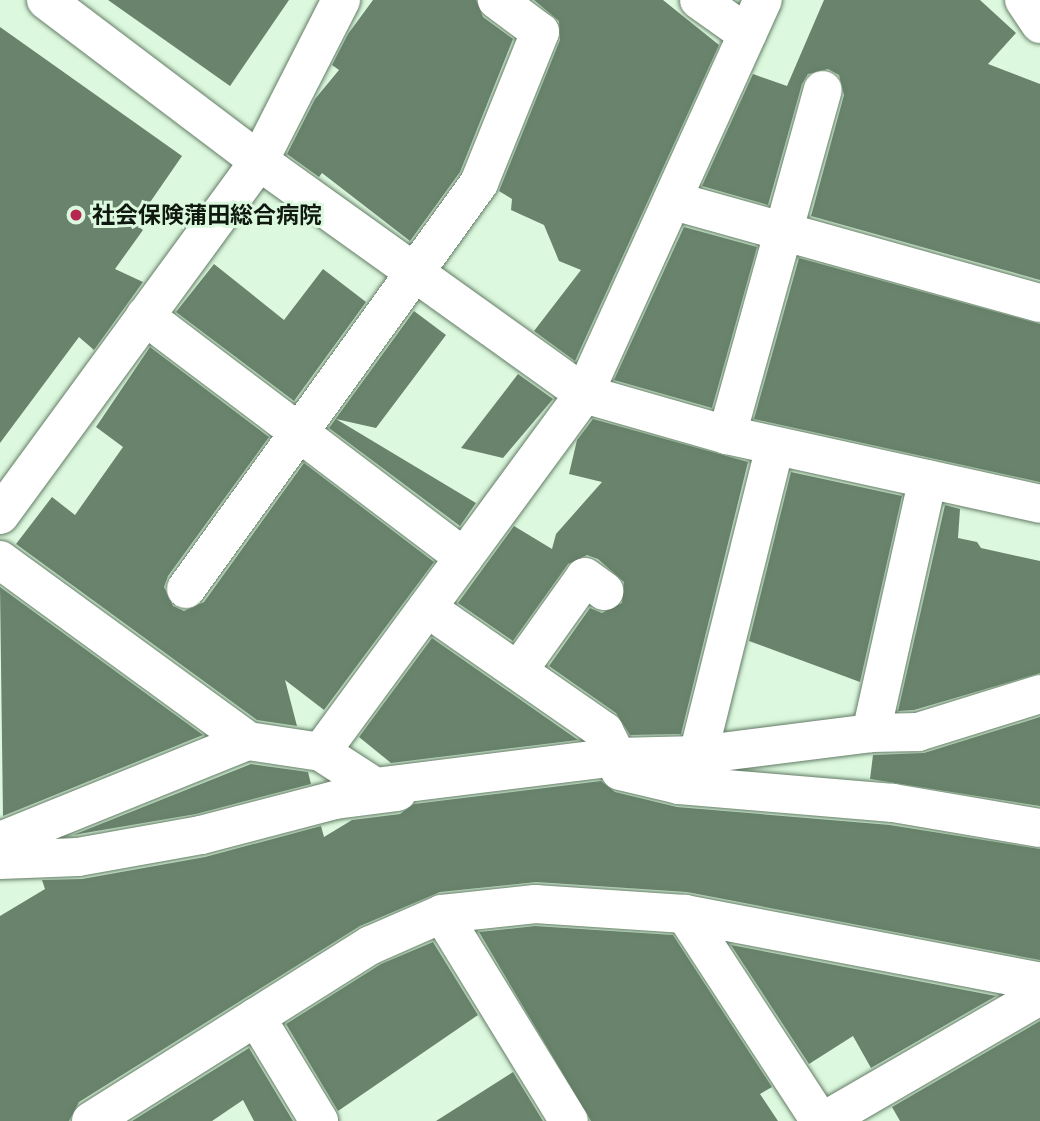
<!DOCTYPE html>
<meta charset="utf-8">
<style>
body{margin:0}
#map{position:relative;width:1040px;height:1121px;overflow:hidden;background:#dcf8de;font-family:Ubuntu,"Noto Sans JP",sans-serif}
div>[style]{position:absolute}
.building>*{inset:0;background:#69836c}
.roads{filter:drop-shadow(0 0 2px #637c65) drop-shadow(0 0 2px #637c65)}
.minor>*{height:38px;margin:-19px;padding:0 19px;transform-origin:19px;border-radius:19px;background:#fff}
.dots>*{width:19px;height:19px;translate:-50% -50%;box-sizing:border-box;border:4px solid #dcf8de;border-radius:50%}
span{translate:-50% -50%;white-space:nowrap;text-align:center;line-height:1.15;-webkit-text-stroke:6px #dcf8de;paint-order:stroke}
.poi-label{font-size:23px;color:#0f1910;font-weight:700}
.left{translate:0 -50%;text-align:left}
</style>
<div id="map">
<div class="building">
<div style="clip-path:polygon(108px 0,289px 0,230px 86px)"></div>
<div style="clip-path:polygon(373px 0,476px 0,483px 17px,513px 39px,460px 172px,410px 241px,322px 173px,319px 177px,287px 154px,315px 99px,339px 70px,332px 65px,348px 34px)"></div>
<div style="clip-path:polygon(534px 0,663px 0,719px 45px,575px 361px,534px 331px,581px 270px,559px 261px,544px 225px,511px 210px,512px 199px,499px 191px,560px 40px,559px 21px)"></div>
<div style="clip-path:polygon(824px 0,980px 0,1016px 33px,988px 64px,1040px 84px,1040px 280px,811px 216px,844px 95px,839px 75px,828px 69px,808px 74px,802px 84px,768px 205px,702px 186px,753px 74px,787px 86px)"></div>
<div style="clip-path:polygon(0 27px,182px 156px,135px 224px,143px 230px,115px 269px,143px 282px,94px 350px,79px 337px,0 443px)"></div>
<div style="clip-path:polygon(684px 227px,757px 247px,712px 408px,614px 380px)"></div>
<div style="clip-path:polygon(799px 258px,1040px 324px,1040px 482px,754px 419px)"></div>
<div style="clip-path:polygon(214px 264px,284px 320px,323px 269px,366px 302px,294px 401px,176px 312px)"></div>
<div style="clip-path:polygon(414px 311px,446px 335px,376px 428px,336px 419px,476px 503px,460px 526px,329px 428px)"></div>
<div style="clip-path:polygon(150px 347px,269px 437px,168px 576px,164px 587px,173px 606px,184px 611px,204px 602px,304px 463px,434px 562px,324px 710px,285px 680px,297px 726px,257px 720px,16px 544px,52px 497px,75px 515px,123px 447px,96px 427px)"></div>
<div style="clip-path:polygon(518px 374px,553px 399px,503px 458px,461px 448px)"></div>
<div style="clip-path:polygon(593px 419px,748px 462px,681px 734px,630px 735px,616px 713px,549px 666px,590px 608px,602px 613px,622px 603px,624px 582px,598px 559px,587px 555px,568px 564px,513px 641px,458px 603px,514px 526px,552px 549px,556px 534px,602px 482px,569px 474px,577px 440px)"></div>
<div style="clip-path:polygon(791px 472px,902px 496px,860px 682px,749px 641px)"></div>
<div style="clip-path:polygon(945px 505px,960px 509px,958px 538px,977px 542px,981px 548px,1040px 561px,1040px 673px,914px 710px,898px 711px)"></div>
<div style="clip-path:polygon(0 587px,203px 735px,3px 816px)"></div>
<div style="clip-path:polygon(432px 638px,578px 740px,391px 763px,359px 737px)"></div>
<div style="clip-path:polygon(1040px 717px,1040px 806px,870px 779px,873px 755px,924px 753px)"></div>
<div style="clip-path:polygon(251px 764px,308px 772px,311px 784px,196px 814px,73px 835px)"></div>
<div style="clip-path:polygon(601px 781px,615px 792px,677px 807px,890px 825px,1040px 849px,1040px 960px,687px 892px,536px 882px,440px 892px,360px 926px,79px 1102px,69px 1121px,0 1121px,0 916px,45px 889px,42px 880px,82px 879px,205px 857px,321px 826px,324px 837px,352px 820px,400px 814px,414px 804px)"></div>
<div style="clip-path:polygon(535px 926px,673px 935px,772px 1087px,760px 1094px,778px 1121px,591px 1121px,479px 932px)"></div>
<div style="clip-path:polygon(433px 942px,478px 1015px,338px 1111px,286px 1024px,381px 964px)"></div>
<div style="clip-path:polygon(731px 945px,996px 996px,871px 1068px,853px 1036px,809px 1064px)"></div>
<div style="clip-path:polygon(1040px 1021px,1040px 1121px,900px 1121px,892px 1107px)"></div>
<div style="clip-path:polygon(249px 1048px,293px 1121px,254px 1121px,243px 1100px,212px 1121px,132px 1121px)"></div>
<div style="clip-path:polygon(513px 1072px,543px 1121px,436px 1121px)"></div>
</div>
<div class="roads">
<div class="minor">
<div style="left:46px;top:0;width:267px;rotate:37.1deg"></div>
<div style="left:259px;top:161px;width:400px;rotate:35.6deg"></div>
<div style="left:584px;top:394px;width:149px;rotate:16deg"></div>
<div style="left:727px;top:435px;width:321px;rotate:12.4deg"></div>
<div style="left:699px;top:0;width:59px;rotate:35.3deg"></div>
<div style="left:1024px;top:0;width:29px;rotate:56deg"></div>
<div style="left:674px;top:201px;width:380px;rotate:15.6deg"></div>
<div style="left:145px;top:316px;width:400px;rotate:37.1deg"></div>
<div style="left:727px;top:435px;width:358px;rotate:-74.5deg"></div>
<div style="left:0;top:515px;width:439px;rotate:-53.8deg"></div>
<div style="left:259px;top:161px;width:181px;rotate:-63deg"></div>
<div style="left:0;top:560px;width:307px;rotate:36.1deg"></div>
<div style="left:186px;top:589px;width:501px;rotate:-54.18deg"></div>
<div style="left:479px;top:183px;width:163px;rotate:-68deg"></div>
<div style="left:540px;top:32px;width:54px;rotate:-143.3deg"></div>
<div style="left:427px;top:608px;width:216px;rotate:34.8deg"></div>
<div style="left:604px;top:731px;width:29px;rotate:63deg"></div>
<div style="left:518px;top:671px;width:115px;rotate:-54.5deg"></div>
<div style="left:585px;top:577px;width:24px;rotate:36deg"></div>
<div style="left:871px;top:733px;width:260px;rotate:-77.4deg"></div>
<div style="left:321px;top:752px;width:444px;rotate:-53.7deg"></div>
<div style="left:584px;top:394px;width:433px;rotate:-65.6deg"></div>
<div style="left:698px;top:755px;width:318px;rotate:-76deg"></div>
<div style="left:620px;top:771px;width:61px;rotate:13.3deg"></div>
<div style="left:679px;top:785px;width:215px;rotate:4.8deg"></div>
<div style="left:893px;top:803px;width:149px;rotate:9.7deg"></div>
<div style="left:0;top:841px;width:267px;rotate:-22deg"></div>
<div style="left:248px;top:741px;width:74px;rotate:8.6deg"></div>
<div style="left:321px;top:752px;width:64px;rotate:32.9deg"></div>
<div style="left:375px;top:787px;width:244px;rotate:-7.1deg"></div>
<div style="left:617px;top:757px;width:81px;rotate:-1.4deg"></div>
<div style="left:698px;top:755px;width:174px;rotate:-7.2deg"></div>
<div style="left:871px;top:733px;width:47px;rotate:-1.2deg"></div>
<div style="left:918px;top:732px;width:128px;rotate:-17.3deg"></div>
<div style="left:0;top:860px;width:78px;rotate:-2.2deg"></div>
<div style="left:78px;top:857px;width:125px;rotate:-10.1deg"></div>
<div style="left:201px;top:835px;width:138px;rotate:-14.6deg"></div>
<div style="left:335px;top:800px;width:63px;rotate:-7.4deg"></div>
<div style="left:442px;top:914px;width:243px;rotate:58.5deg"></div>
<div style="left:685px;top:914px;width:247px;rotate:56.9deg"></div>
<div style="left:256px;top:1017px;width:122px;rotate:58.8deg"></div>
<div style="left:91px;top:1121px;width:331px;rotate:-32.2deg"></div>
<div style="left:371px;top:945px;width:77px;rotate:-23.6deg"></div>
<div style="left:442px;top:914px;width:94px;rotate:-6.1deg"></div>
<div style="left:535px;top:904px;width:150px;rotate:3.8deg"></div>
<div style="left:685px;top:914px;width:361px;rotate:10.8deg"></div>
<div style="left:824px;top:1121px;width:250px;rotate:-30.1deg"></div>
</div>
</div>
<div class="dots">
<div style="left:76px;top:215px;background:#b72650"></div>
</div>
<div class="poi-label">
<span class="left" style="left:92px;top:215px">社会保険蒲田総合病院</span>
</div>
</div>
